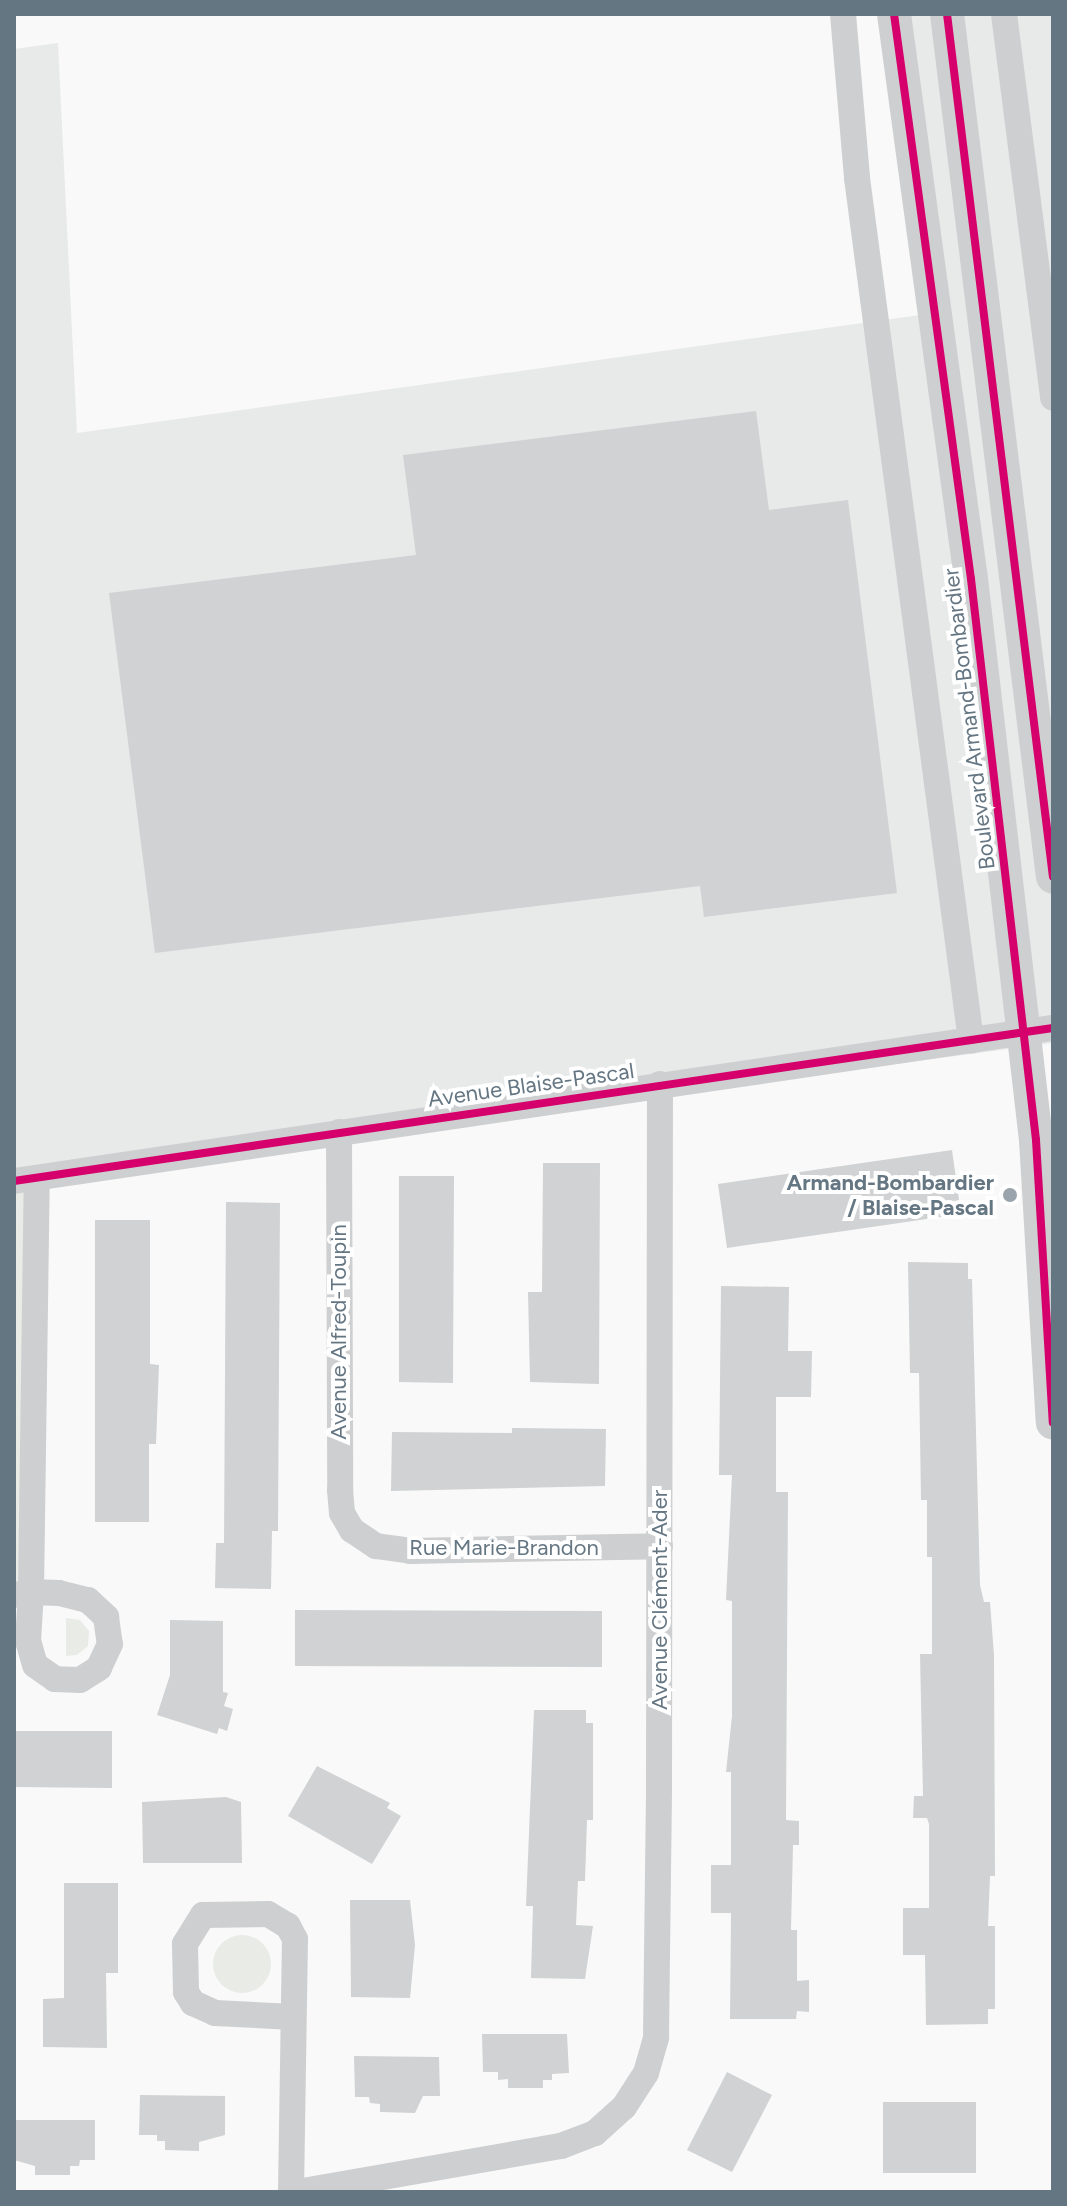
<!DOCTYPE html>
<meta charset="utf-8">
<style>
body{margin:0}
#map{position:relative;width:1067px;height:2206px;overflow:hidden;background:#f9f9f9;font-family:Figtree,sans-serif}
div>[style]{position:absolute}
.built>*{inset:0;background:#e8e9e9}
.green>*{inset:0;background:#e8ebe6}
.round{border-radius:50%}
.building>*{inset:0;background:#d0d2d3}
.minor>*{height:26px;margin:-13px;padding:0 13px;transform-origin:13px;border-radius:13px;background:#cecfd0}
.tertiary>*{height:34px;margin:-17px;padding:0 17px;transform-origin:17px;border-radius:17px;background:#cecfd0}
.cycleway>*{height:8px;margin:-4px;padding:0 4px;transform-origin:4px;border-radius:4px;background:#d6006c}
.dots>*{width:22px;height:22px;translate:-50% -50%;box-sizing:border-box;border:4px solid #fff;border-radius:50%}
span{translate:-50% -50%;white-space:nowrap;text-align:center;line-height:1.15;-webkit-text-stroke:8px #fff;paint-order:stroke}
.street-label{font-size:22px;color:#657683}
.poi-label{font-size:22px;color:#657683;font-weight:700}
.right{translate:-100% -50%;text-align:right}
.frame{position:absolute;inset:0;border:16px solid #657683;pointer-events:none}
</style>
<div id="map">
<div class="built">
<div style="clip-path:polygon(894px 14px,1053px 14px,1053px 1043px,14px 1181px,14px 49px,58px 43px,77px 433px,934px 313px)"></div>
</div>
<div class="green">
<div style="clip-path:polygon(37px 1178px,31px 1592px,14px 1595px,14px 1181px)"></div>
<div style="clip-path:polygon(66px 1618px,80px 1620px,89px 1631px,88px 1646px,77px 1655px,66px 1656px)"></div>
<div class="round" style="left:213px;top:1935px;width:58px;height:58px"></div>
</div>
<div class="building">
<div style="clip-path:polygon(756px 411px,769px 510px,848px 500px,897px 893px,704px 917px,700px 886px,155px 953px,109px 593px,416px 555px,403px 455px)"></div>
<div style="clip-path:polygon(952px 1150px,961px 1214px,727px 1248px,718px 1184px)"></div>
<div style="clip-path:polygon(543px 1163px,600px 1163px,599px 1384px,530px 1382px,528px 1292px,542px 1292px)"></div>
<div style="clip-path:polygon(399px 1176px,454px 1176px,453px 1383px,399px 1382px)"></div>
<div style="clip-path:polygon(226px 1202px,280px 1203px,278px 1531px,272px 1531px,271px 1589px,215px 1588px,216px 1543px,224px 1543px)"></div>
<div style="clip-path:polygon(95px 1220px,150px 1220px,150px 1364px,159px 1365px,156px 1444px,149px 1444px,149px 1522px,95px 1522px)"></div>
<div style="clip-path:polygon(908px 1262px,968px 1263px,968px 1279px,972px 1279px,980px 1585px,984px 1602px,990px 1602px,994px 1655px,995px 1876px,990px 1876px,988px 1926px,995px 1926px,995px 2009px,988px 2009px,988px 2024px,926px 2025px,925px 1955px,903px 1955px,903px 1908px,929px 1908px,929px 1824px,927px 1818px,913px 1818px,914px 1796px,923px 1796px,920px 1654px,932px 1654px,932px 1557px,927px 1557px,927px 1500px,921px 1500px,919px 1373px,910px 1373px)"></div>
<div style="clip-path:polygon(721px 1286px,789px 1287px,788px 1351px,812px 1351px,811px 1397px,776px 1397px,776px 1492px,788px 1492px,786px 1820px,799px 1821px,799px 1845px,793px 1845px,791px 1930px,797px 1930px,797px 1981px,809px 1980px,809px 2012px,797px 2011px,796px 2019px,730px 2019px,731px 1913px,711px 1913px,711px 1865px,731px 1865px,731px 1772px,726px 1772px,732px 1716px,732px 1601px,726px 1600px,732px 1475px,719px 1475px)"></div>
<div style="clip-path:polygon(512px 1428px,606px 1429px,605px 1486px,391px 1491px,392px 1432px,512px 1433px)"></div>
<div style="clip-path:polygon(295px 1610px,602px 1611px,602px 1667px,295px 1666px)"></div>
<div style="clip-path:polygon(170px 1620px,223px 1621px,223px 1692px,228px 1693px,224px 1706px,233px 1709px,227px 1731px,219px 1728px,217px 1734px,157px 1715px,170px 1675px)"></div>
<div style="clip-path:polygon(534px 1710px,586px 1710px,586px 1723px,593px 1723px,593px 1820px,587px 1820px,585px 1881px,578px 1881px,576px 1925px,593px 1926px,585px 1979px,531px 1978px,533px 1906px,526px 1906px)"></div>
<div style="clip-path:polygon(14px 1731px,112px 1731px,112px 1788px,14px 1787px)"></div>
<div style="clip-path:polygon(317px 1766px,390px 1803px,387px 1808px,401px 1816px,372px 1864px,288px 1816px)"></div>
<div style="clip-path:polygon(226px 1797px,241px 1802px,242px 1863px,143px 1863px,142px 1802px)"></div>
<div style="clip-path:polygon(64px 1883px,118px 1883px,118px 1973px,106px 1973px,107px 2048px,43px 2047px,43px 1999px,64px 1998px)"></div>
<div style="clip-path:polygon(350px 1900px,410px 1900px,415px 1945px,410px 1998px,351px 1997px)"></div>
<div style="clip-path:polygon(482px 2034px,567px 2034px,569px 2073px,552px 2074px,552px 2080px,543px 2080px,543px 2088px,508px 2088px,508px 2079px,498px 2080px,498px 2072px,483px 2072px)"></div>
<div style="clip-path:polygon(354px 2056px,439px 2057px,440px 2096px,423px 2096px,415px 2113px,380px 2112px,380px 2104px,370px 2103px,369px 2097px,355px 2097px)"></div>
<div style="clip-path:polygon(727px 2072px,772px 2095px,732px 2172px,687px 2150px)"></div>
<div style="clip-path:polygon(140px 2095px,225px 2096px,225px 2135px,199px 2142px,199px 2151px,165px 2150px,165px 2141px,157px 2141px,157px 2135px,139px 2135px)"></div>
<div style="clip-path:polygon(883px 2102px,976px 2102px,976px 2173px,883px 2173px)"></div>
<div style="clip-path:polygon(14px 2120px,95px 2120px,95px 2160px,80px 2160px,79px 2166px,70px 2166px,70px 2175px,35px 2175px,35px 2166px,14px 2160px)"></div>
</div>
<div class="minor">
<div style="left:843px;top:14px;width:165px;rotate:85.1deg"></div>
<div style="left:857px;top:178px;width:870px;rotate:82.47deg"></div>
<div style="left:1004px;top:14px;width:387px;rotate:82.7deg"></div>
<div style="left:339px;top:1132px;width:358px;rotate:89.8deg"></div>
<div style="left:340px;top:1490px;width:23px;rotate:85deg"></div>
<div style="left:342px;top:1513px;width:20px;rotate:60deg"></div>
<div style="left:352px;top:1530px;width:29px;rotate:34deg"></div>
<div style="left:376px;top:1546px;width:34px;rotate:8deg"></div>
<div style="left:410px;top:1551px;width:250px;rotate:-1.1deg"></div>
<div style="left:14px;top:1181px;width:1050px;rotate:-8.38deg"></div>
<div style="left:14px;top:1595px;width:17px;rotate:-10deg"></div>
<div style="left:31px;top:1592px;width:28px;rotate:2deg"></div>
<div style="left:59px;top:1593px;width:30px;rotate:14deg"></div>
<div style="left:88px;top:1600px;width:25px;rotate:43deg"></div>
<div style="left:106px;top:1617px;width:27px;rotate:82deg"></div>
<div style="left:110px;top:1644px;width:26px;rotate:115deg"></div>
<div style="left:99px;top:1668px;width:22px;rotate:148deg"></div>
<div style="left:80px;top:1680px;width:25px;rotate:-178deg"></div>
<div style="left:55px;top:1679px;width:24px;rotate:-145deg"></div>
<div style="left:35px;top:1665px;width:25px;rotate:-106deg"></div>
<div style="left:28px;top:1641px;width:49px;rotate:-86.5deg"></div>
<div style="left:31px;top:1592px;width:414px;rotate:-89.2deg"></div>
<div style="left:291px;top:2192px;width:253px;rotate:-89.1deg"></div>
<div style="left:295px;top:1939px;width:15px;rotate:-118deg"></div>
<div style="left:288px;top:1926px;width:23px;rotate:-149deg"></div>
<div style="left:268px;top:1914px;width:65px;rotate:179.1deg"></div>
<div style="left:203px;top:1915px;width:34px;rotate:122deg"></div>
<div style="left:185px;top:1944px;width:48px;rotate:88.8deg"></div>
<div style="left:186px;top:1992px;width:13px;rotate:58deg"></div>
<div style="left:193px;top:2003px;width:24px;rotate:24deg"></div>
<div style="left:215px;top:2013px;width:78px;rotate:2.9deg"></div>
<div style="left:297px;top:2192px;width:268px;rotate:-9.9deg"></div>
<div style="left:561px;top:2146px;width:36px;rotate:-21deg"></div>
<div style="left:595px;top:2133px;width:39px;rotate:-42deg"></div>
<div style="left:624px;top:2107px;width:40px;rotate:-57.1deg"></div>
<div style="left:646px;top:2073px;width:37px;rotate:-74deg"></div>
<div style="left:656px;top:2037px;width:246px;rotate:-89.3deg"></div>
<div style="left:659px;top:1791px;width:707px;rotate:-89.92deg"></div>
</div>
<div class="tertiary">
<div style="left:894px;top:14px;width:570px;rotate:82.24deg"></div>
<div style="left:971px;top:579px;width:565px;rotate:83.39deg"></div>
<div style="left:1036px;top:1140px;width:283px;rotate:86.6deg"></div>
<div style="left:947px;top:14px;width:869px;rotate:83deg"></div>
</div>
<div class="cycleway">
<div style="left:894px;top:14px;width:570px;rotate:82.24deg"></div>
<div style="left:971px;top:579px;width:565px;rotate:83.39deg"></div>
<div style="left:1036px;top:1140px;width:283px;rotate:86.6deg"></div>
<div style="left:947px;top:14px;width:869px;rotate:83deg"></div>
<div style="left:14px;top:1181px;width:1050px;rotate:-8.38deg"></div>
</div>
<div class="dots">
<div style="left:1010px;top:1195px;background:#99a4ac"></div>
</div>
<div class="street-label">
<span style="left:969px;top:719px;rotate:-97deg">Boulevard Armand-Bombardier</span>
<span style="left:531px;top:1085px;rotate:-8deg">Avenue Blaise-Pascal</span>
<span style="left:339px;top:1332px;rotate:-90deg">Avenue Alfred-Toupin</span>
<span style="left:504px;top:1548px">Rue Marie-Brandon</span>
<span style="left:660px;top:1600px;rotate:-90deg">Avenue Clément-Ader</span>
</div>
<div class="poi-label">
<span class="right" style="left:994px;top:1195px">Armand-Bombardier<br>/ Blaise-Pascal</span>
</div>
<div class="frame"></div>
</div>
